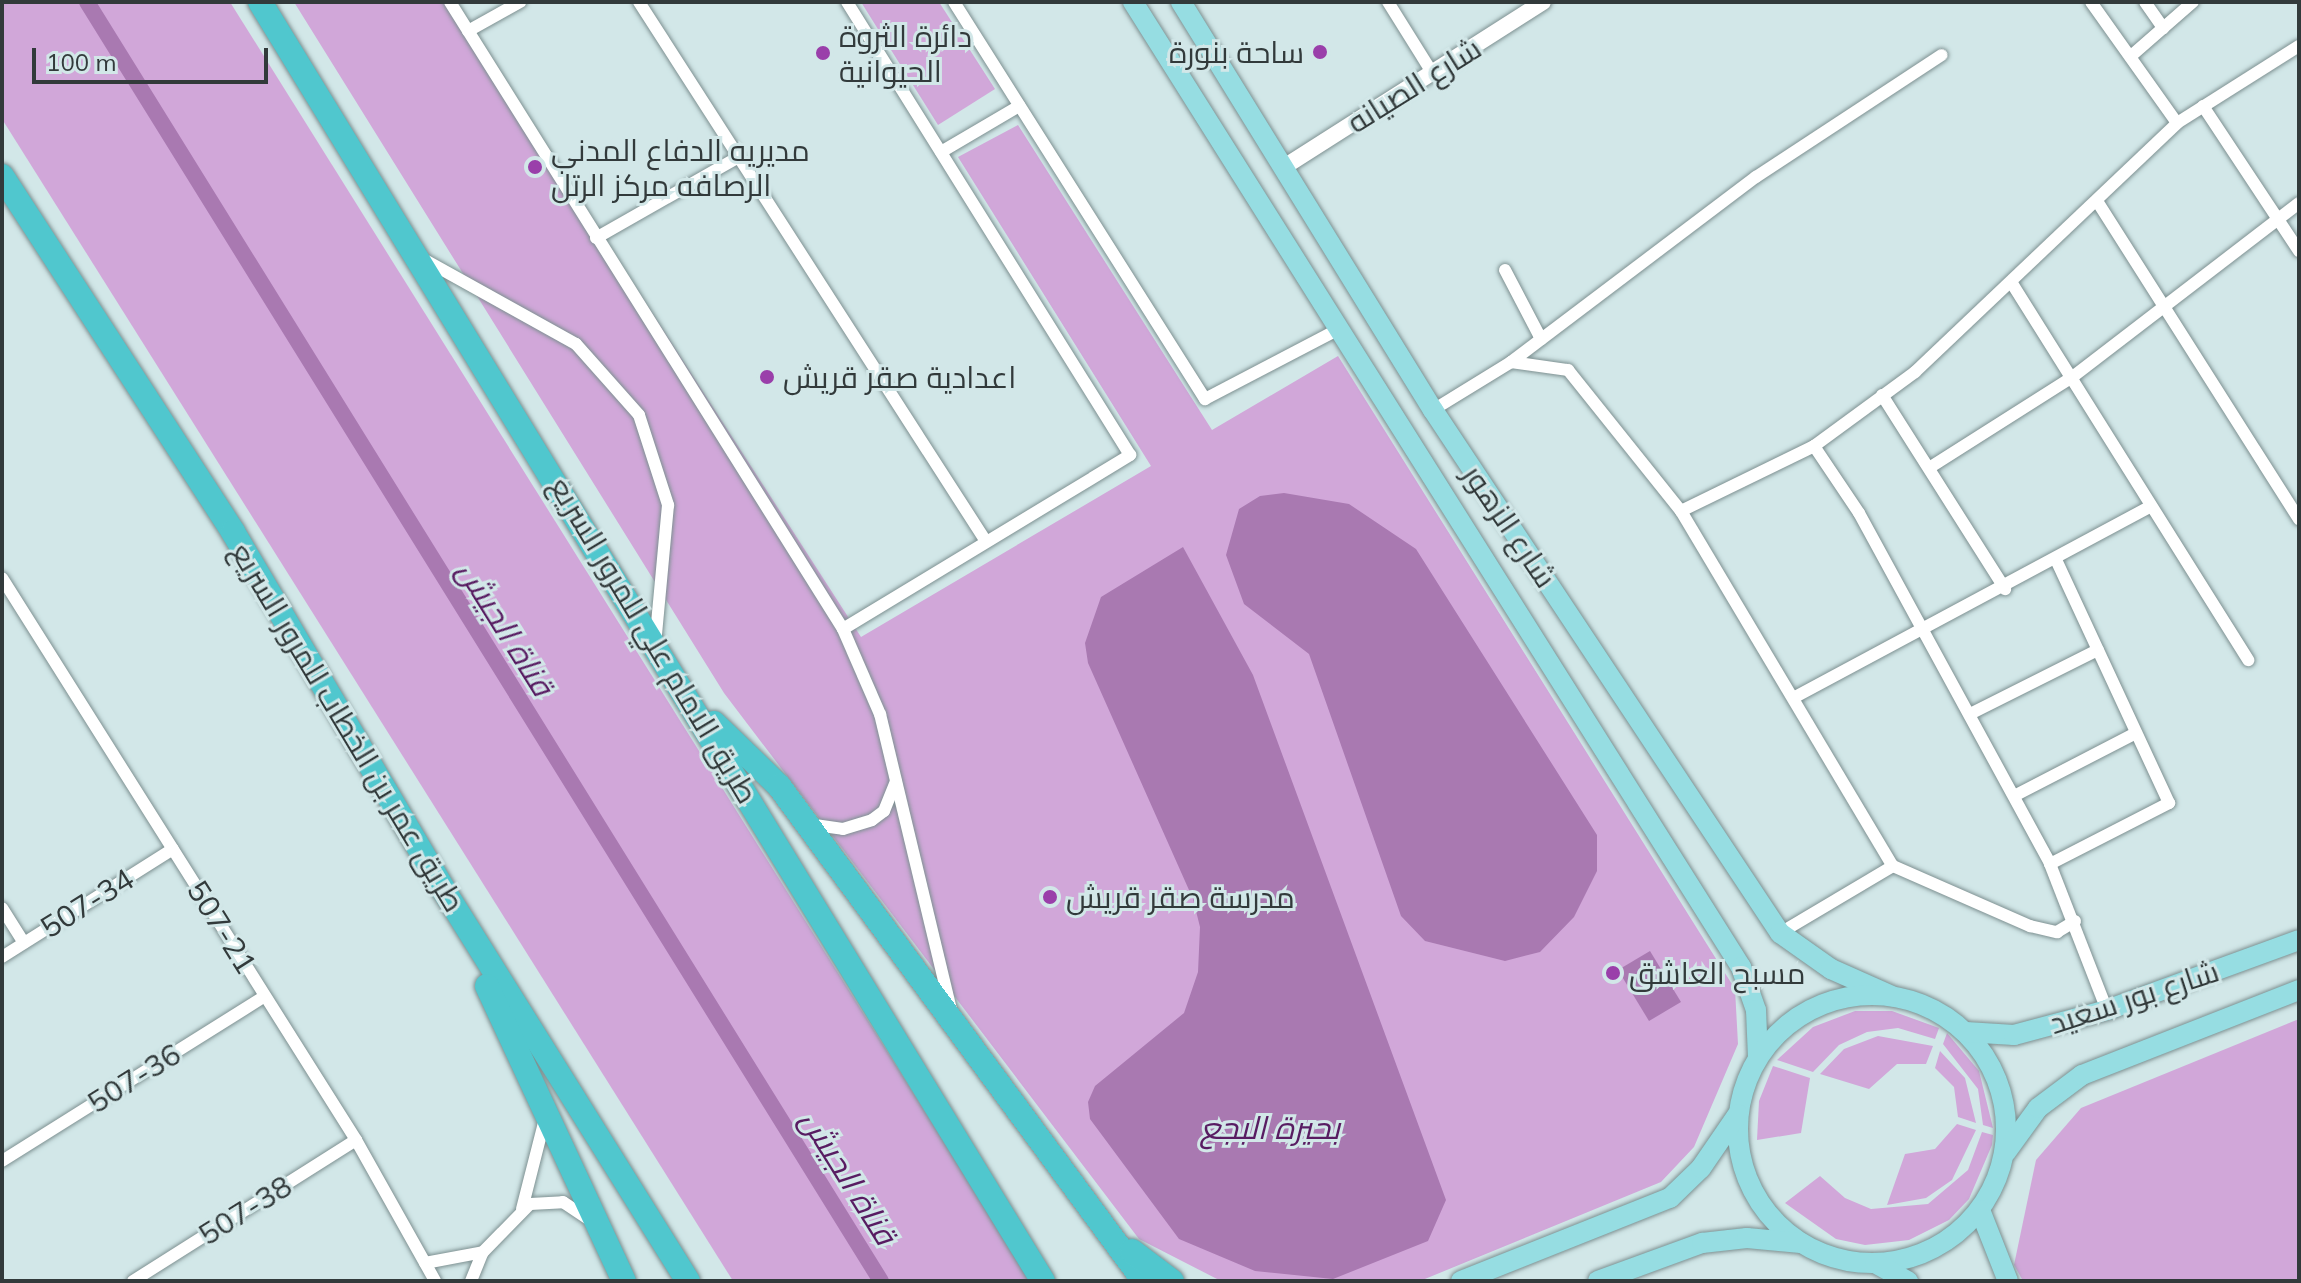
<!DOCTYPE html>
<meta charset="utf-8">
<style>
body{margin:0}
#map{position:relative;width:2301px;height:1283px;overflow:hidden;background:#d2e7e8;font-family:Mulish,Cairo,sans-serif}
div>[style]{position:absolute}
.green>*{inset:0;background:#d1a7d9}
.water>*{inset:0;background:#a979b1}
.canal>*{height:16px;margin:-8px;padding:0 8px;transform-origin:8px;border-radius:8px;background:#a979b1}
.roads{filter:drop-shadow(0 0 2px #7d9091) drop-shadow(0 0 2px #7d9091)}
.minor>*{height:12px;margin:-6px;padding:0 6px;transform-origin:6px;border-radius:6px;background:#fff}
.tertiary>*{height:16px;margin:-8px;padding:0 8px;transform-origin:8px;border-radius:8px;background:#fff}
.primary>*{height:20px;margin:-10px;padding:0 10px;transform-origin:10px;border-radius:10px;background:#96dde2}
.primary>.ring{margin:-10px;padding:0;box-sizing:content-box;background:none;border:20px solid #96dde2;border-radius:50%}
.motorway>*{height:24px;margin:-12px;padding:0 12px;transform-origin:12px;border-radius:12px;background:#50c7ce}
.dots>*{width:22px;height:22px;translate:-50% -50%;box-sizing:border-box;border:4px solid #d2e7e8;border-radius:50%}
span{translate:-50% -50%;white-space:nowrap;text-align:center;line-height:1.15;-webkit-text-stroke:6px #d2e7e8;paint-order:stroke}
.poi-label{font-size:30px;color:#323a3b}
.left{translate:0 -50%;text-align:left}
.right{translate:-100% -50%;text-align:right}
.street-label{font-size:30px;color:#323a3b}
.water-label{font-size:32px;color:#581c62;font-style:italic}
.frame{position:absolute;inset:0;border:4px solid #323a3b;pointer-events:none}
.scale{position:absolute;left:32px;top:48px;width:236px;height:36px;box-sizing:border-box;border:4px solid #323a3b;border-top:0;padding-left:10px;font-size:24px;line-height:28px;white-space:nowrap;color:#323a3b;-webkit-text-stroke:6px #d2e7e8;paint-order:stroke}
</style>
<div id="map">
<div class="green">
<div style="clip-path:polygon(2px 2px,230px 2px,1031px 1281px,733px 1281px,2px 119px)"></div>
<div style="clip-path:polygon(294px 2px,452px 2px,861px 637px,1151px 466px,958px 157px,1018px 125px,1212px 430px,1338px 356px,1735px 989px,1738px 1044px,1694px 1147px,1661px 1182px,1420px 1281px,1221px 1281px,1139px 1239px,724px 693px)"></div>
<div style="clip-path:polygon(861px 2px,939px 2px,995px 89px,938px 125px)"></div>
<div style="clip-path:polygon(1855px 1011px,1892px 1011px,1939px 1028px,1935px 1039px,1898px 1028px,1867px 1032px,1839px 1045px,1813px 1072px,1777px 1060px,1813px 1027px)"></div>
<div style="clip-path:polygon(2299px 1019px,2299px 1281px,2023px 1281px,2014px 1265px,2036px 1160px,2081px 1108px)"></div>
<div style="clip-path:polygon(1947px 1033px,1979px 1071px,1993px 1128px,1983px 1125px,1978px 1089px,1943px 1044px)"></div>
<div style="clip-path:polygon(1878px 1036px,1933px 1046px,1926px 1064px,1897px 1064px,1869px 1089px,1820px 1074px,1844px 1049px)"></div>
<div style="clip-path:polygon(1940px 1051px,1965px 1078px,1976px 1123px,1958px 1117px,1954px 1087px,1935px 1068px)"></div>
<div style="clip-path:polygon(1773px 1066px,1810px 1078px,1801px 1133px,1757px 1140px,1759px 1101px)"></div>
<div style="clip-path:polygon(1957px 1124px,1976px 1130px,1952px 1180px,1926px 1198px,1887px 1205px,1905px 1154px,1935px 1149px)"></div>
<div style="clip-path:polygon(1982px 1132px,1993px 1135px,1992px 1145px,1969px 1199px,1949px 1220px,1909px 1240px,1865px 1245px,1836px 1239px,1785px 1203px,1820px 1176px,1845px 1198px,1871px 1209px,1928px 1204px,1968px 1170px)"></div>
</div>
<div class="water">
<div style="clip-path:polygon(1284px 493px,1349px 504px,1416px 549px,1597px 835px,1597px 871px,1574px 917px,1540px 952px,1505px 961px,1425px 941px,1401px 916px,1309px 654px,1244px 604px,1226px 555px,1239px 509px,1260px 496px)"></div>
<div style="clip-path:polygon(1183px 547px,1253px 675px,1446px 1200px,1428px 1241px,1333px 1279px,1255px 1271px,1179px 1239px,1090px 1119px,1088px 1102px,1095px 1086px,1184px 1013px,1198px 972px,1200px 927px,1193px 899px,1088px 663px,1085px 643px,1101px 597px)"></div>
<div style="clip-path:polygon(1650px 951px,1681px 1002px,1649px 1021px,1618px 970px)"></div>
</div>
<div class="canal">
<div style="left:87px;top:2px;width:1505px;rotate:58.17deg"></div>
</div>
<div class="roads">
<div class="minor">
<div style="left:450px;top:2px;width:740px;rotate:57.92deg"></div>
<div style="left:843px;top:629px;width:93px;rotate:66.5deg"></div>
<div style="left:880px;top:714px;width:304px;rotate:76.5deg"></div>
<div style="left:639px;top:2px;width:640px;rotate:57.25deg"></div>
<div style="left:954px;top:2px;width:470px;rotate:57.7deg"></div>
<div style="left:1205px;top:399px;width:153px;rotate:-27.6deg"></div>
<div style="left:1388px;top:2px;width:85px;rotate:58deg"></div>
<div style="left:2091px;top:2px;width:148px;rotate:54.6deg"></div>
<div style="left:2145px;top:2px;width:32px;rotate:55deg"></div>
<div style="left:468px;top:31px;width:60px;rotate:-29.1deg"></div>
<div style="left:2131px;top:56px;width:82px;rotate:-41.1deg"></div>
<div style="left:2203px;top:106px;width:174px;rotate:56.5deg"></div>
<div style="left:941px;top:152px;width:91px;rotate:-30.5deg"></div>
<div style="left:2097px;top:201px;width:377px;rotate:57.6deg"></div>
<div style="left:596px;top:238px;width:160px;rotate:-29.6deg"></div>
<div style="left:423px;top:259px;width:175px;rotate:29.1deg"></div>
<div style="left:576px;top:344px;width:95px;rotate:48.4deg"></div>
<div style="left:639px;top:415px;width:95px;rotate:72.1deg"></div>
<div style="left:668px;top:505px;width:140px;rotate:95.3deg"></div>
<div style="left:1505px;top:270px;width:78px;rotate:62.4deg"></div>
<div style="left:2013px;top:285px;width:443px;rotate:57.9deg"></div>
<div style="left:1511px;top:362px;width:58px;rotate:8deg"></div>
<div style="left:1568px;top:370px;width:181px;rotate:51.3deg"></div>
<div style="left:1681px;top:511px;width:413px;rotate:59.2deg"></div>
<div style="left:1893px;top:866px;width:150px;rotate:23.7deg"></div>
<div style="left:2030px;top:926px;width:28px;rotate:13deg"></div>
<div style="left:2057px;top:932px;width:21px;rotate:-31deg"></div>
<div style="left:1882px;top:395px;width:230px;rotate:57.6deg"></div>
<div style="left:1433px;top:410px;width:92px;rotate:-31.6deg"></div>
<div style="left:1511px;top:362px;width:307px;rotate:-37.1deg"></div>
<div style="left:1756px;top:177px;width:222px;rotate:-33.3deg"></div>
<div style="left:1814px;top:446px;width:81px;rotate:56.1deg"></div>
<div style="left:1859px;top:513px;width:400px;rotate:61.4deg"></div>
<div style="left:2050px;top:864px;width:157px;rotate:68.7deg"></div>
<div style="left:1929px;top:468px;width:168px;rotate:-32.4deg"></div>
<div style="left:2071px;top:378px;width:287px;rotate:-37.5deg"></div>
<div style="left:1681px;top:511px;width:148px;rotate:-26deg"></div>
<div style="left:1814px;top:446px;width:125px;rotate:-36.2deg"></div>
<div style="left:1915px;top:372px;width:361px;rotate:-43.5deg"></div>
<div style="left:2177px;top:123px;width:144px;rotate:-32.3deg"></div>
<div style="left:2px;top:578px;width:664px;rotate:57.79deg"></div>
<div style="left:356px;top:1140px;width:162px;rotate:60.7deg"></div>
<div style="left:843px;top:629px;width:336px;rotate:-31.2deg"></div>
<div style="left:1130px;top:455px;width:534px;rotate:-121.99deg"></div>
<div style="left:1795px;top:697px;width:404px;rotate:-28.2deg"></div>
<div style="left:1970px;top:714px;width:143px;rotate:-26.6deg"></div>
<div style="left:2014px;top:796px;width:137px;rotate:-27.3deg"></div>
<div style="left:808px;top:824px;width:35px;rotate:8deg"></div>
<div style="left:843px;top:829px;width:30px;rotate:-17deg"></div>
<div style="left:872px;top:820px;width:15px;rotate:-37deg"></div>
<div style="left:884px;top:811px;width:32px;rotate:-68deg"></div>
<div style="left:2050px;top:864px;width:134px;rotate:-27.1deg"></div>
<div style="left:2169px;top:803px;width:268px;rotate:-114.9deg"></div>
<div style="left:2px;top:908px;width:41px;rotate:57.8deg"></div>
<div style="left:1780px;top:933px;width:131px;rotate:-30.7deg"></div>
<div style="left:2px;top:957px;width:202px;rotate:-32.3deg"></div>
<div style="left:2px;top:1161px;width:310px;rotate:-32.1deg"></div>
<div style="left:522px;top:1209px;width:93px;rotate:-75.7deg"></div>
<div style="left:425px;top:1263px;width:59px;rotate:-10.7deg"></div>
<div style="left:133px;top:1281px;width:264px;rotate:-32.3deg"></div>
<div style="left:471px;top:1281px;width:31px;rotate:-68deg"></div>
<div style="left:483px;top:1252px;width:67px;rotate:-45.6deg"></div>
<div style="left:530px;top:1204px;width:33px;rotate:-3deg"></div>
<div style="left:563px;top:1202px;width:32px;rotate:34deg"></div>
</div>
<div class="tertiary">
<div style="left:1284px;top:167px;width:307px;rotate:-32.5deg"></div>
</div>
<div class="primary">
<div style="left:1133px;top:2px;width:1141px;rotate:57.79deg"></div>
<div style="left:1741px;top:967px;width:46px;rotate:70.8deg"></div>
<div style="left:1756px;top:1010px;width:47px;rotate:87.6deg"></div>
<div style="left:1181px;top:2px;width:480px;rotate:58.3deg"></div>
<div style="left:1433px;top:410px;width:628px;rotate:56.44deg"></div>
<div style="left:1780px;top:933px;width:62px;rotate:35.2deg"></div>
<div style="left:1831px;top:969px;width:67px;rotate:23.9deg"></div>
<div class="ring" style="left:1738px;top:995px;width:248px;height:248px"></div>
<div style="left:1966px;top:1032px;width:48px;rotate:3.6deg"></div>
<div style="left:2014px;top:1035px;width:96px;rotate:-15deg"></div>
<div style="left:2107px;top:1010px;width:204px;rotate:-20deg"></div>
<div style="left:2006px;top:1152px;width:54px;rotate:-54deg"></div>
<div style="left:2038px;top:1108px;width:55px;rotate:-36.9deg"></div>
<div style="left:2082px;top:1075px;width:233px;rotate:-21.4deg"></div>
<div style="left:1980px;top:1210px;width:76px;rotate:68.5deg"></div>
<div style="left:1875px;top:1263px;width:38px;rotate:29deg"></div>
<div style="left:1461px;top:1281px;width:225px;rotate:-21.7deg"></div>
<div style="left:1670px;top:1198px;width:43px;rotate:-44.1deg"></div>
<div style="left:1701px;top:1168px;width:65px;rotate:-55.6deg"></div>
<div style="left:1598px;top:1281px;width:111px;rotate:-20.1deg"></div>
<div style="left:1702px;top:1243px;width:45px;rotate:-6.3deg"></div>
<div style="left:1747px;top:1238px;width:54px;rotate:5.3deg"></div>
</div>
<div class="motorway">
<div style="left:260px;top:2px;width:1500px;rotate:58.53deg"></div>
<div style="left:2px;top:176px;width:424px;rotate:57deg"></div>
<div style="left:233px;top:532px;width:414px;rotate:59.5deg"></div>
<div style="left:443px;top:889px;width:462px;rotate:58deg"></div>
<div style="left:714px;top:723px;width:91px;rotate:44.1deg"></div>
<div style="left:779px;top:786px;width:615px;rotate:53.6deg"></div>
<div style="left:487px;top:986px;width:325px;rotate:65.1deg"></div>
<div style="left:1132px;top:1251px;width:50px;rotate:36.9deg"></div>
</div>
</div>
<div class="dots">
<div style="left:1320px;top:52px;background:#9a3faa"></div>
<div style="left:823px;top:53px;background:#9a3faa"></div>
<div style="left:535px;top:167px;background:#9a3faa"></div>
<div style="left:767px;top:377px;background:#9a3faa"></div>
<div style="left:1050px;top:897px;background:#9a3faa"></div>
<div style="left:1613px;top:973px;background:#9a3faa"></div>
</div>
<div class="poi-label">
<span class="left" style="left:839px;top:53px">دائرة الثروة<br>الحيوانية</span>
<span class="right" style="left:1304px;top:52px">ساحة بنورة</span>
<span class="left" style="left:551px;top:167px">مديريه الدفاع المدني<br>الرصافه مركز الرتل</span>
<span class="left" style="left:783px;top:377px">اعدادية صقر قريش</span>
<span class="left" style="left:1066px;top:897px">مدرسة صقر قريش</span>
<span class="left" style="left:1629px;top:973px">مسبح العاشق</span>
</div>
<div class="street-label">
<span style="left:1414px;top:85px;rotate:-32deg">شارع الصيانه</span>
<span style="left:1510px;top:526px;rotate:56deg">شارع الزهور</span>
<span style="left:654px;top:640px;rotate:59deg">طريق الامام علي للمرور السريع</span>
<span style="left:348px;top:727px;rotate:59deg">طريق عمر بن الخطاب للمرور السريع</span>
<span style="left:87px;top:903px;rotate:-32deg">507-34</span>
<span style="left:222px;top:927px;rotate:58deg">507-21</span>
<span style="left:2134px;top:997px;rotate:-18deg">شارع بور سعيد</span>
<span style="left:134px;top:1078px;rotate:-32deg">507-36</span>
<span style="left:245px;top:1210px;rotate:-32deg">507-38</span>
</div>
<div class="water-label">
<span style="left:506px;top:628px;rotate:58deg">قناة الجيش</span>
<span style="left:1270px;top:1127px">بحيرة البجع</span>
<span style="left:849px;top:1177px;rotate:58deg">قناة الجيش</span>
</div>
<div class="frame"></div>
<div class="scale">100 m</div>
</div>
